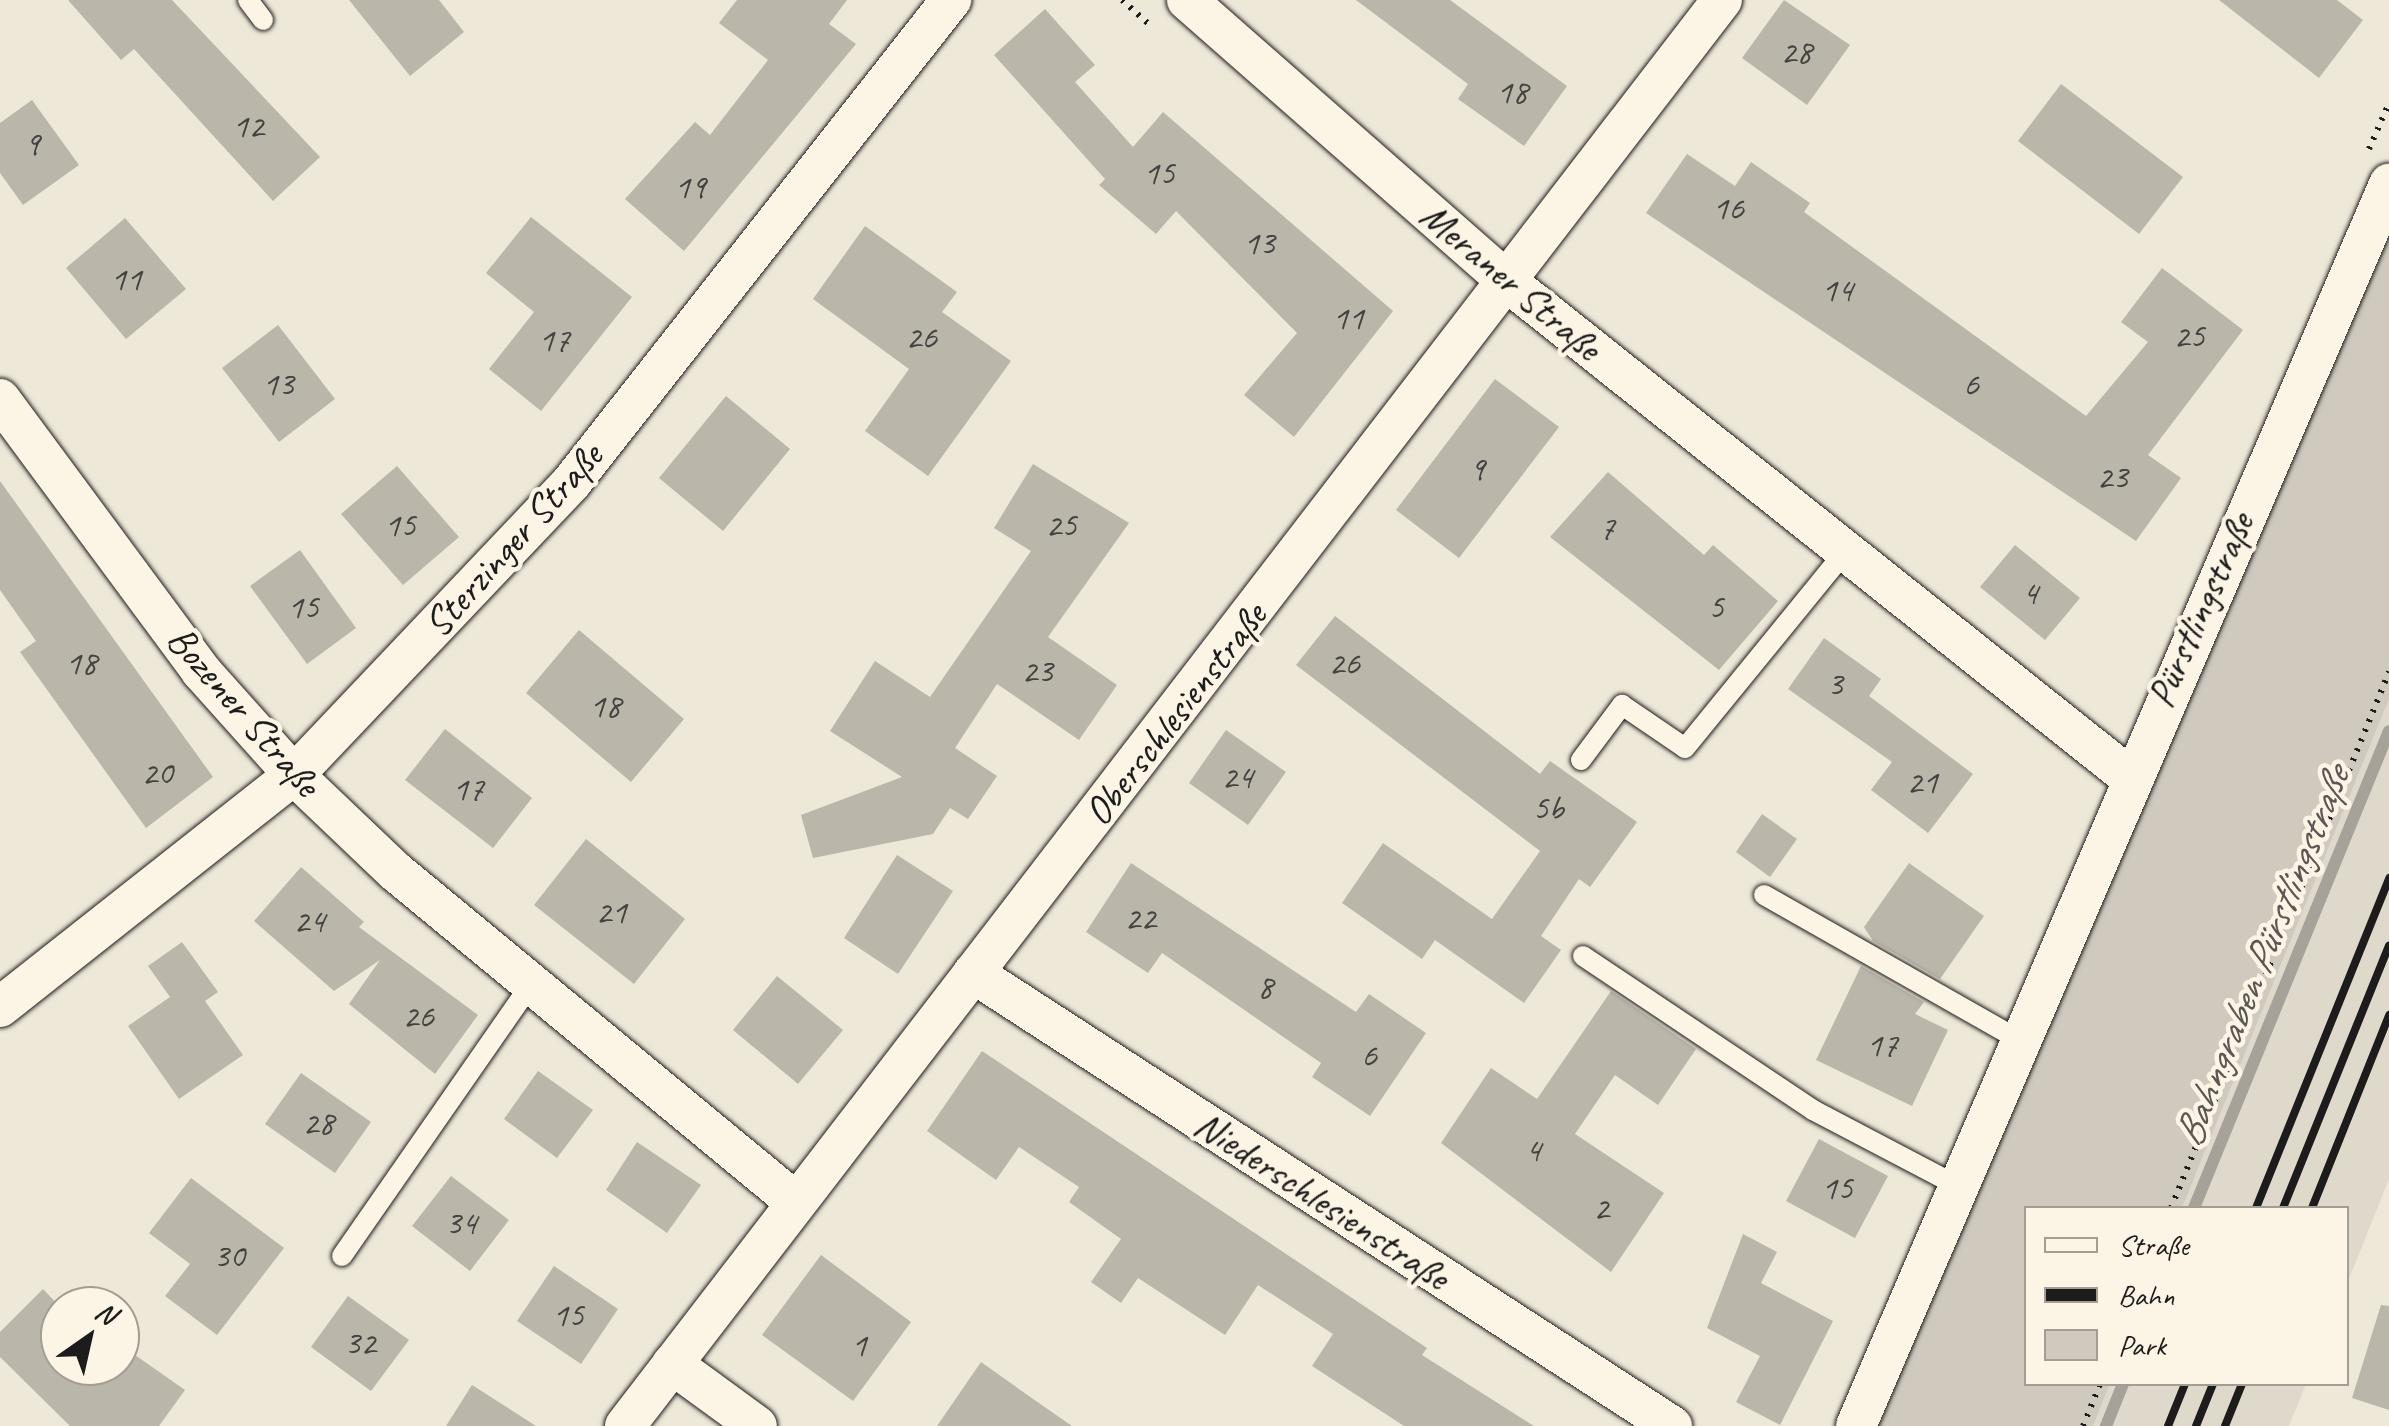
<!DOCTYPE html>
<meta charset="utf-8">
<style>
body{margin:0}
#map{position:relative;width:2389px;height:1426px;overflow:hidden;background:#eee8d9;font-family:Caveat,sans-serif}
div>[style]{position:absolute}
.built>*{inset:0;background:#ded9cb}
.green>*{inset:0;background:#cfcabd}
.stream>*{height:12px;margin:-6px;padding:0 6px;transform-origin:6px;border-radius:6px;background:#a7a299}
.building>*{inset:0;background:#bab6aa}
.path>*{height:6px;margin-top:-3px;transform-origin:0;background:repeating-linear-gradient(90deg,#1c1c1c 0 2.5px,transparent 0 10.5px)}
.roads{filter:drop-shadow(0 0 2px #1c1c1c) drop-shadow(0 0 2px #1c1c1c)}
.service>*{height:20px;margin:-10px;padding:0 10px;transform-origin:10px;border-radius:10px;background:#fcf5e5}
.minor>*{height:40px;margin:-20px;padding:0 20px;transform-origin:20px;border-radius:20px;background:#fcf5e5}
.rail>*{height:8px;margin:-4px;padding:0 4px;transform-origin:4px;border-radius:4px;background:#1c1c1c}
span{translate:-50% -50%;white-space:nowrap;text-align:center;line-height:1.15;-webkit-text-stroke:9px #fcf5e5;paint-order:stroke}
.number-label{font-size:35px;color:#444240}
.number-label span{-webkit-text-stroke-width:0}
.street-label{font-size:40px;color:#1c1c1c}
.water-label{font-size:42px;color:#5b5854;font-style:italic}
.legend{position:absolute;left:2024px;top:1206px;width:325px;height:180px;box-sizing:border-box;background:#fcf5e5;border:2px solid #a29e95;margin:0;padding:12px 18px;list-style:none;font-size:30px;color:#1c1c1c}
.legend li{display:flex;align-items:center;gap:20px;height:50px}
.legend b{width:50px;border:2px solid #a29e95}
.north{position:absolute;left:40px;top:1286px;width:100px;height:100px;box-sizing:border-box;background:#fcf5e5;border:2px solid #a29e95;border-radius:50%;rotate:34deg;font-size:28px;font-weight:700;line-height:40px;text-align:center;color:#1c1c1c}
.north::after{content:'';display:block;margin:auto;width:35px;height:45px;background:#1c1c1c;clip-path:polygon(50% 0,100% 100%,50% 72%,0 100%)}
</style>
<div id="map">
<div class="built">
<div style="clip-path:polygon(2389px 699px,2389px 1179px,2347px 1284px,2346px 1208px,2182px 1208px)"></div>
<div style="clip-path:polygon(2110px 1384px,2306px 1384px,2289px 1426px,2093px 1426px)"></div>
</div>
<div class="green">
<div style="clip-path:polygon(2389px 229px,2389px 699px,2182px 1208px,2026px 1208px,2026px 1384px,2110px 1384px,2093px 1426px,1878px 1426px)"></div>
</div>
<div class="stream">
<div style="left:2194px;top:1208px;width:515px;rotate:-67.77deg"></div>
<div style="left:2106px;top:1426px;width:45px;rotate:-68deg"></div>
</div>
<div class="building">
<div style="clip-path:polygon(68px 0,172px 0,320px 157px,273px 201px,134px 49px,121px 60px)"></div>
<div style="clip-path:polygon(349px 0,439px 0,464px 32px,410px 76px)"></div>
<div style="clip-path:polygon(737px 0,847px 0,829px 24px,856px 44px,684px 251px,625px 199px,695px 122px,710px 135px,768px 60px,719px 23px)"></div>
<div style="clip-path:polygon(1356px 0,1450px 0,1567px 86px,1524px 146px,1458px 99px,1468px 84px)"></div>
<div style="clip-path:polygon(1784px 0,1850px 45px,1807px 105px,1742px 58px)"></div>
<div style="clip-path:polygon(2219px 0,2337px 0,2363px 20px,2319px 78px)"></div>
<div style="clip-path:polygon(1045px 9px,1095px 65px,1075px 82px,1133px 147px,1163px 112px,1393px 311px,1294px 437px,1244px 395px,1297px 333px,1176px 211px,1156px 234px,1099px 185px,1105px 179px,994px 55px)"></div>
<div style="clip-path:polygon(2061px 84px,2183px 177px,2139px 234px,2018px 141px)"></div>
<div style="clip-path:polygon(32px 100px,79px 165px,23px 205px,0 173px,0 123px)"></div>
<div style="clip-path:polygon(1687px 154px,1735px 186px,1751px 162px,1810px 203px,1804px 212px,2086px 416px,2148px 342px,2121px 322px,2162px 268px,2243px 330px,2148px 455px,2181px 478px,2136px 541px,1646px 213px)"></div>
<div style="clip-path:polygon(531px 217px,632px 297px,541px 411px,489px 369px,534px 312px,486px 273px)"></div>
<div style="clip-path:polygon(125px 218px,186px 289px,126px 339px,66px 268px)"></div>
<div style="clip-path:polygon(865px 226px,957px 292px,942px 312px,1011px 361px,928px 476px,865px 431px,909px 369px,813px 299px)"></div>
<div style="clip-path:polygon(278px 325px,335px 399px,279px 442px,222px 368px)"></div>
<div style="clip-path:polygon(1495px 379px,1559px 427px,1459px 558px,1396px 510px)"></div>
<div style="clip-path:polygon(726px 396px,790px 449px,723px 531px,659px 478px)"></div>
<div style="clip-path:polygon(1033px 464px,1129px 523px,1048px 637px,1117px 685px,1079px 740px,997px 684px,955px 748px,997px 776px,968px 819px,950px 808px,933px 834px,813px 858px,801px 815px,902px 777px,830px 731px,875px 661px,930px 697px,1031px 551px,994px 528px)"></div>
<div style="clip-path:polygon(397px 466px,459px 537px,403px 585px,341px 514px)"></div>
<div style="clip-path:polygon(1608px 472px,1704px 555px,1713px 545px,1778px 601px,1719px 670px,1550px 537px)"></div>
<div style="clip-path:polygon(0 481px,213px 777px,146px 828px,20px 652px,36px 641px,0 590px)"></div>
<div style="clip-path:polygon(2015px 545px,2080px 598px,2045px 640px,1980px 587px)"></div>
<div style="clip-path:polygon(300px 550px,356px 628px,307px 664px,250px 586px)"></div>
<div style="clip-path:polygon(1335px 616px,1540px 774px,1550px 761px,1637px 822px,1590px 887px,1579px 879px,1541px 936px,1561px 950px,1524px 1003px,1435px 940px,1422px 959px,1342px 903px,1383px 843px,1492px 919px,1540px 851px,1296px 665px)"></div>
<div style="clip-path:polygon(579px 630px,684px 719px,631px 782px,526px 693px)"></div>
<div style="clip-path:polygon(1824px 638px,1881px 679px,1869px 696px,1973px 774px,1928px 833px,1871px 790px,1892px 762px,1788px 689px)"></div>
<div style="clip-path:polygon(445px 729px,532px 798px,493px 848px,405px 780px)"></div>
<div style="clip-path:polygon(1226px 730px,1286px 772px,1248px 825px,1189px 783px)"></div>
<div style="clip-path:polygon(1762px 814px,1797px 839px,1770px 877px,1736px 852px)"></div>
<div style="clip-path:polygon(586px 839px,685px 919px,634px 984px,534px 905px)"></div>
<div style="clip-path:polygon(897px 855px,953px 891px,898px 974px,844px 938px)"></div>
<div style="clip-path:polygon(1131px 863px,1356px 1012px,1369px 994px,1426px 1033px,1370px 1116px,1312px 1077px,1321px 1063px,1162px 953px,1148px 973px,1086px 932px)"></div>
<div style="clip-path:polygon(1909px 863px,1984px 916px,1940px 979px,1873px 941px,1864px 927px)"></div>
<div style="clip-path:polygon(301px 867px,364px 922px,359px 927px,478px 1015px,435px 1074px,349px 1004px,380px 960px,334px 991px,254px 921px)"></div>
<div style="clip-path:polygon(182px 942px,218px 992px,205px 1001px,243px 1055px,179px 1099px,128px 1026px,170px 997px,148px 966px)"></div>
<div style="clip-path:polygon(1861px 966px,1924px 1002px,1915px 1014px,1948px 1030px,1912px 1106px,1816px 1060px)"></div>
<div style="clip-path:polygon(777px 976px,843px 1030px,798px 1084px,733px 1030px)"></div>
<div style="clip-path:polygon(1611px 991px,1696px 1049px,1658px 1105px,1615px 1075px,1575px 1134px,1664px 1193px,1611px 1272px,1441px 1143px,1491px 1068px,1537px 1099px)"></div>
<div style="clip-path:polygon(982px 1051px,1427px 1348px,1422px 1355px,1534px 1426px,1404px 1426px,1312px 1366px,1333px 1334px,1258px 1285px,1225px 1335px,1138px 1278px,1121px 1303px,1091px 1282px,1121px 1239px,1069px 1202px,1079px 1187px,1019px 1147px,996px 1180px,927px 1131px)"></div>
<div style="clip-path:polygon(538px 1071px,593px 1110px,557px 1158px,504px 1119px)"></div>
<div style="clip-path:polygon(301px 1073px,371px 1122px,335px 1173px,265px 1124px)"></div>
<div style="clip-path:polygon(1819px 1139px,1888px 1176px,1855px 1238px,1786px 1201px)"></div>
<div style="clip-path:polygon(637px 1142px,701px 1185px,667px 1233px,606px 1190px)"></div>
<div style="clip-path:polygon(451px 1176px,509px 1220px,470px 1271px,412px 1226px)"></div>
<div style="clip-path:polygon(191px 1178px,284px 1248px,217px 1335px,165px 1296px,190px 1264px,149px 1233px)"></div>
<div style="clip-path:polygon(1743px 1234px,1777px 1252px,1761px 1283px,1833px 1321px,1780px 1425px,1736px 1402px,1760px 1356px,1707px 1328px)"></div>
<div style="clip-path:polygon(821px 1255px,911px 1322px,853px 1401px,762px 1335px)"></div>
<div style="clip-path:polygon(554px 1266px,618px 1309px,581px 1364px,517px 1321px)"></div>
<div style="clip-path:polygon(43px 1289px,60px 1307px,60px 1366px,127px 1366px,135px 1355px,185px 1390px,159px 1426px,70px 1426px,0 1357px,0 1332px)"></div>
<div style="clip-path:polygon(348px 1296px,409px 1340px,371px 1391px,311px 1347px)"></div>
<div style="clip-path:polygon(2381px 1305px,2389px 1306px,2389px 1410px,2352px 1398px)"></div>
<div style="clip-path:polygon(981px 1362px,1026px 1394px,1072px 1426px,937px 1426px)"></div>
<div style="clip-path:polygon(472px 1385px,536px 1426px,446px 1426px)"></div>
</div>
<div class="path">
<div style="left:1122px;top:0;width:39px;rotate:42deg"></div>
<div style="left:2369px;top:149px;width:50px;rotate:-66.5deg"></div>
<div style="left:2171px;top:1208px;width:579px;rotate:-67.87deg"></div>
<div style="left:2083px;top:1426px;width:45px;rotate:-68deg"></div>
</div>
<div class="roads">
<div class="service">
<div style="left:248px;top:0;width:25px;rotate:53deg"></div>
<div style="left:1581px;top:760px;width:69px;rotate:-53.3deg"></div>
<div style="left:1622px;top:705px;width:76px;rotate:34.3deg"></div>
<div style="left:1685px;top:748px;width:253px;rotate:-50.8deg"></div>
<div style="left:1764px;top:895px;width:291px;rotate:29.6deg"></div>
<div style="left:1583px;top:956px;width:277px;rotate:33.8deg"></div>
<div style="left:1813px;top:1110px;width:161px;rotate:27.7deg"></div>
<div style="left:342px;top:1256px;width:331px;rotate:-55.2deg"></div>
</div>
<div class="minor">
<div style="left:1187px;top:0;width:430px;rotate:41.3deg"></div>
<div style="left:1510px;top:284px;width:789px;rotate:38.51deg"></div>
<div style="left:0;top:399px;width:338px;rotate:53.5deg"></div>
<div style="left:201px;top:671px;width:140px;rotate:48.2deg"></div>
<div style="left:294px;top:775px;width:141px;rotate:43.6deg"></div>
<div style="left:396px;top:872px;width:514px;rotate:39.55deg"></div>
<div style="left:973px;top:973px;width:833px;rotate:32.95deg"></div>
<div style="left:0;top:1007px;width:375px;rotate:-38.3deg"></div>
<div style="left:294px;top:775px;width:402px;rotate:-46.5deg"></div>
<div style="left:571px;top:483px;width:615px;rotate:-51.81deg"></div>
<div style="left:672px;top:1364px;width:105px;rotate:36.1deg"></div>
<div style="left:625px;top:1426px;width:1799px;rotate:-52.43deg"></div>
<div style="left:1856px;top:1426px;width:1352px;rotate:-66.77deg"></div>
</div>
</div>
<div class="rail">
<div style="left:2256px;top:1208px;width:356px;rotate:-68deg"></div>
<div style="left:2283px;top:1208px;width:283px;rotate:-68deg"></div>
<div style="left:2312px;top:1208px;width:208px;rotate:-68.2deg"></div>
<div style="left:2168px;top:1426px;width:45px;rotate:-68deg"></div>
<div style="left:2196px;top:1426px;width:45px;rotate:-68deg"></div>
<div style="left:2225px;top:1426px;width:45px;rotate:-68deg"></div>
</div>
<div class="number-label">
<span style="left:1796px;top:52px">28</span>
<span style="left:1512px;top:92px">18</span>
<span style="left:248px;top:126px">12</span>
<span style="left:32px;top:144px">9</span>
<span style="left:1159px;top:173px">15</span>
<span style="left:690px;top:187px">19</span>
<span style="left:1728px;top:208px">16</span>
<span style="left:1259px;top:243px">13</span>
<span style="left:126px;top:279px">11</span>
<span style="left:1837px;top:290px">14</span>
<span style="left:1348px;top:318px">11</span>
<span style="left:2189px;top:336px">25</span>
<span style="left:921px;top:337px">26</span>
<span style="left:554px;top:340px">17</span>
<span style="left:278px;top:384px">13</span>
<span style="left:1971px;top:384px">6</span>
<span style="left:1477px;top:469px">9</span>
<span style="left:2112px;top:477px">23</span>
<span style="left:400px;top:525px">15</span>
<span style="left:1061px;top:525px">25</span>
<span style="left:1607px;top:528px">7</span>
<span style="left:2030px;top:593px">4</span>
<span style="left:303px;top:607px">15</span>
<span style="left:1716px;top:607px">5</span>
<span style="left:81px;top:663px">18</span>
<span style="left:1344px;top:663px">26</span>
<span style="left:1037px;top:671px">23</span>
<span style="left:1835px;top:684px">3</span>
<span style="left:605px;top:706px">18</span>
<span style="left:157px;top:773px">20</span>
<span style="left:1237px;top:777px">24</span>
<span style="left:1922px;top:782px">21</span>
<span style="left:468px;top:789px">17</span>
<span style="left:1548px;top:808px">5b</span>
<span style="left:611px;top:912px">21</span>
<span style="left:1140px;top:918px">22</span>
<span style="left:309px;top:921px">24</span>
<span style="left:1265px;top:987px">8</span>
<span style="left:418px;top:1016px">26</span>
<span style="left:1882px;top:1045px">17</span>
<span style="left:1369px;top:1055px">6</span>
<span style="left:318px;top:1123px">28</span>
<span style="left:1533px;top:1150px">4</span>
<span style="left:1837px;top:1188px">15</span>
<span style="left:1601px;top:1208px">2</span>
<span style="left:461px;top:1223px">34</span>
<span style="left:229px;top:1256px">30</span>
<span style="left:568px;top:1315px">15</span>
<span style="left:360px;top:1343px">32</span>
<span style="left:859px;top:1345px">1</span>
</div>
<div class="street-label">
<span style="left:1511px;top:281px;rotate:40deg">Meraner Straße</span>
<span style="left:513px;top:540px;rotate:-48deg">Sterzinger Straße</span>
<span style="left:2200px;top:610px;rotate:-66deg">Pürstlingstraße</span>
<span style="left:244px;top:711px;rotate:49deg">Bozener Straße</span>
<span style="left:1175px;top:714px;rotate:-52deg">Oberschlesienstraße</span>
<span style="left:1322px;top:1200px;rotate:33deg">Niederschlesienstraße</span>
</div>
<div class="water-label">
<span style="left:2262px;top:957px;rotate:-68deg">Bahngraben Pürstlingstraße</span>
</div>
<ul class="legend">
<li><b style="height:12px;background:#fcf5e5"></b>Straße</li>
<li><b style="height:12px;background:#1c1c1c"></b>Bahn</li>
<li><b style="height:28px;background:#cfcabd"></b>Park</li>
</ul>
<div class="north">N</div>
</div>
